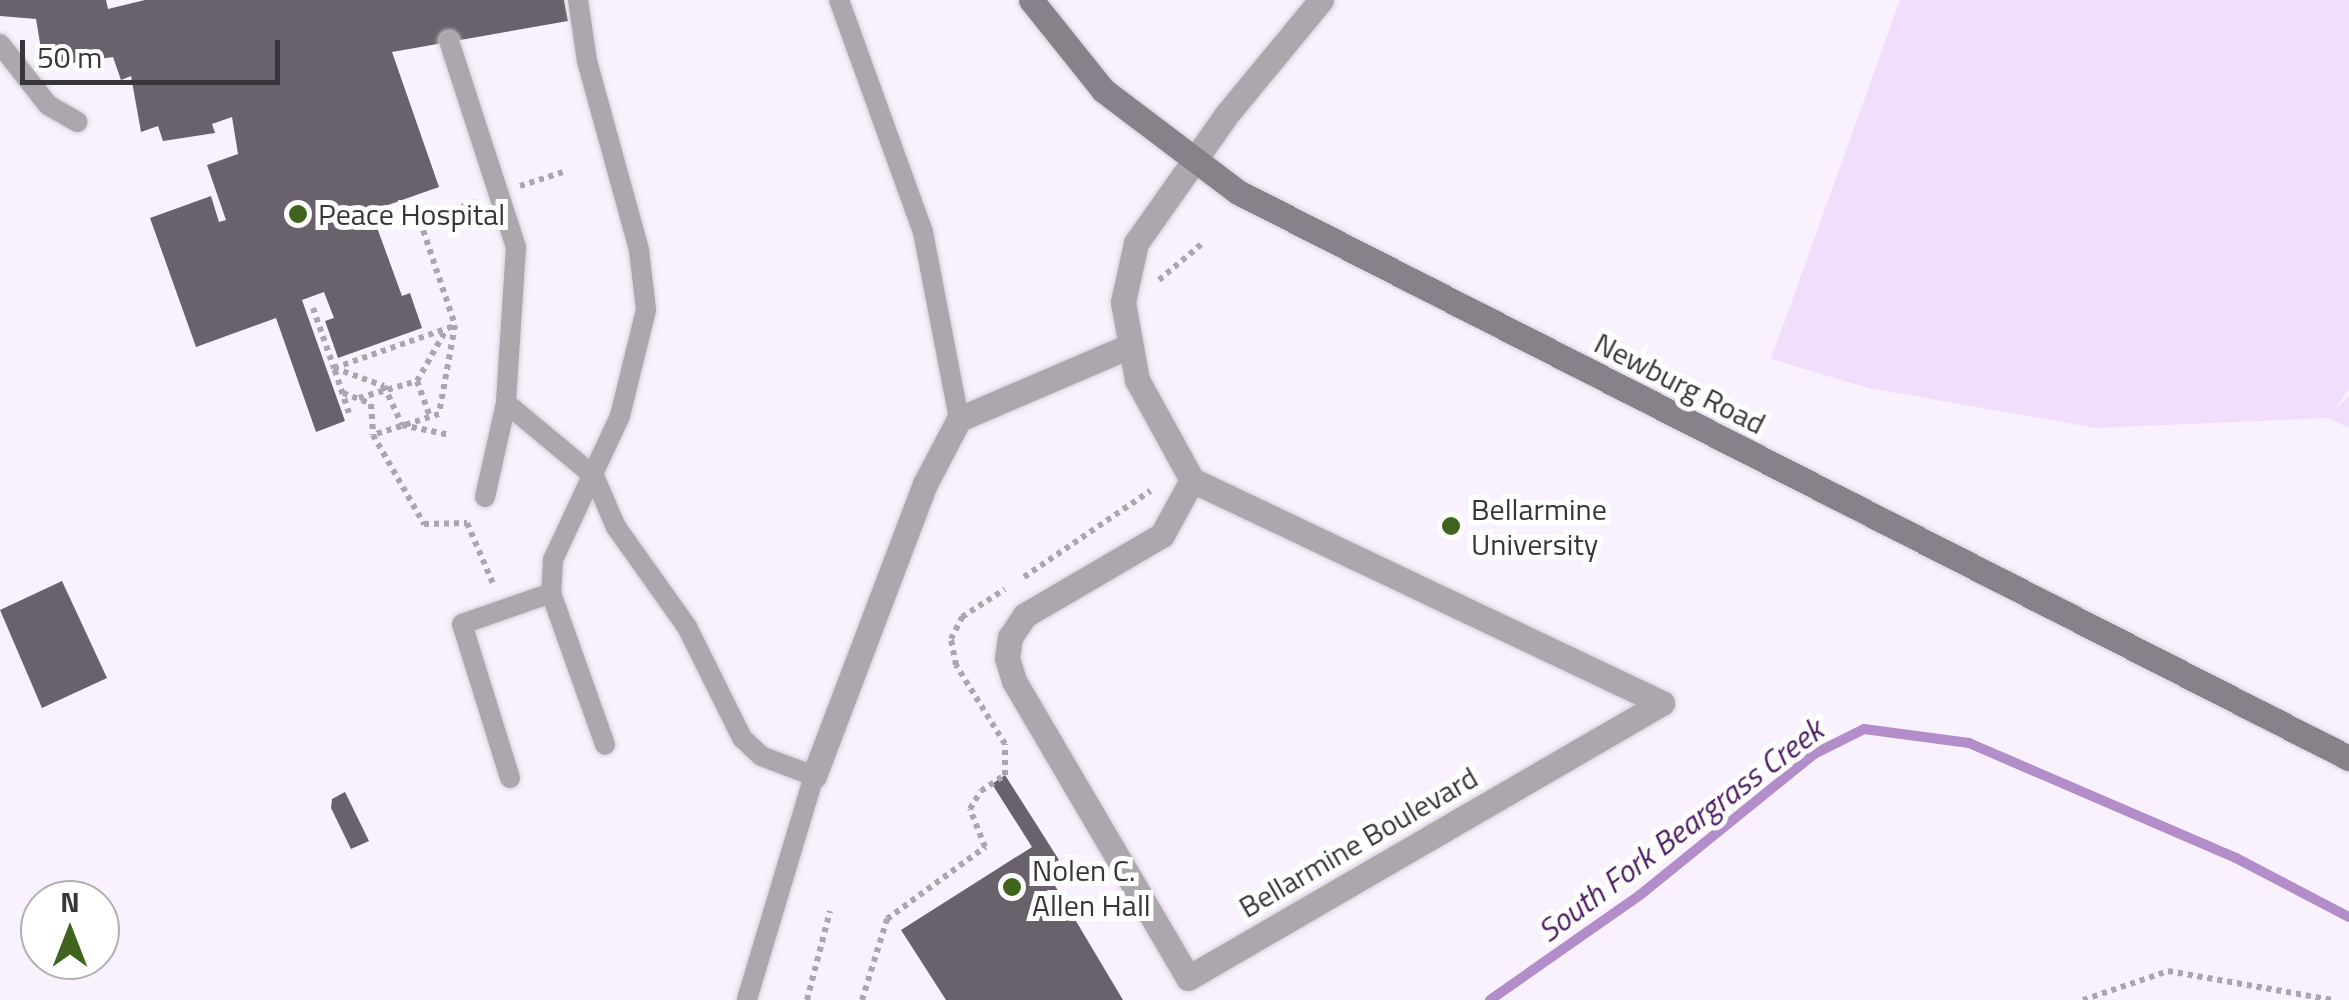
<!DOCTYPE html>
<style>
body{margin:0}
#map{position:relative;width:2349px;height:1000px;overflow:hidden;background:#f9f1fe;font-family:"Titillium Web",sans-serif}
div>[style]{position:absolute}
.green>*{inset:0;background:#f1defd}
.stream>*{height:10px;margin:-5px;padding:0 5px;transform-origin:5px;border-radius:5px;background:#b38dc9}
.building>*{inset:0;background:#69626d}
.path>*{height:6px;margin-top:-3px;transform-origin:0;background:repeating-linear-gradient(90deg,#aba5af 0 5px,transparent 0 10px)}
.roads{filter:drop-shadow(0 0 2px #d6cfdb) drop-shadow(0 0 2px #d6cfdb)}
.lane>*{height:20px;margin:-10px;padding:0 10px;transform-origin:10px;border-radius:10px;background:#aba7ad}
.street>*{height:25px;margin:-12.5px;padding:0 12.5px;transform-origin:12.5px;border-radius:12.5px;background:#aba7ad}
.secondary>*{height:25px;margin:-12.5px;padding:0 12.5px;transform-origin:12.5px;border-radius:12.5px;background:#87828a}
.dots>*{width:28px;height:28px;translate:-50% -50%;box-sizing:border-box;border:5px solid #fff;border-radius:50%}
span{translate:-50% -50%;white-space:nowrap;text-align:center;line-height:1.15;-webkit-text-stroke:10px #fff;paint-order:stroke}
.poi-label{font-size:30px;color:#39363b}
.left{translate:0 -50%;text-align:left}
.street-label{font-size:30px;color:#39363b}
.water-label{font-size:32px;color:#4d1c64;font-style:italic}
.north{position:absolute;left:20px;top:880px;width:100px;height:100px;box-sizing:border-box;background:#fff;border:2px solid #b0afb1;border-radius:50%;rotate:0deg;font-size:28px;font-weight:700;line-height:40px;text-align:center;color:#39363b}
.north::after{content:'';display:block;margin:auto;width:35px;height:45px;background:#3f641d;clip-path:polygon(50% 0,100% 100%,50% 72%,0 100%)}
.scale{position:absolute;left:20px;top:40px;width:260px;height:45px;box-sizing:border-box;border:5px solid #39363b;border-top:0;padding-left:12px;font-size:30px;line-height:35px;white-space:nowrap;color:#39363b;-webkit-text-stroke:8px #fff;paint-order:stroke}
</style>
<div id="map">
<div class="green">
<div style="clip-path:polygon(1900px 0,2349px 0,2349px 389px,2334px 410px,2349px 396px,2349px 428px,2328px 418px,2096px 428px,1868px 388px,1771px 359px)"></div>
</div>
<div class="stream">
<div style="left:1490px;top:1000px;width:183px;rotate:-35deg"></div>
<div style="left:1640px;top:895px;width:224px;rotate:-39deg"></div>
<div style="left:1814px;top:754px;width:56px;rotate:-26.6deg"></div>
<div style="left:1864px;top:729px;width:106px;rotate:7.6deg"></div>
<div style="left:1969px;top:743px;width:291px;rotate:23.3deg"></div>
<div style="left:2236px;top:858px;width:127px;rotate:27.6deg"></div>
</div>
<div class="building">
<div style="clip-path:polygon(0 0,106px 0,108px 9px,145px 0,564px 0,568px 21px,392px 52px,439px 187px,371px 211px,402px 296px,410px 293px,422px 328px,338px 358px,325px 321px,334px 318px,324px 292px,302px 300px,345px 421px,316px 432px,276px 318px,196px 347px,150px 218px,211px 196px,219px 222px,226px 220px,207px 165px,238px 154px,232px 117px,212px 124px,215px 133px,163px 141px,158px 126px,141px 132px,131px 76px,121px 80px,113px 57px,44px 67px,36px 19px,0 16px)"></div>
<div style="clip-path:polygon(62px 581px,107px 678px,42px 708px,0 610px)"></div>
<div style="clip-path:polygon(1005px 775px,1059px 860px,1045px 869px,1123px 1000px,946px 1000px,901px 930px,1032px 847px,992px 784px)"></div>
<div style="clip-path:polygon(345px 792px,369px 841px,351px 849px,331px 808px,332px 799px)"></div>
</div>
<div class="path">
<div style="left:520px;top:186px;width:45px;rotate:-18deg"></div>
<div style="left:476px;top:202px;width:59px;rotate:161.3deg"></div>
<div style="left:420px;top:221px;width:110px;rotate:71.4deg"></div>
<div style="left:455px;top:325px;width:90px;rotate:100.2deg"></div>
<div style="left:439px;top:414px;width:69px;rotate:162.3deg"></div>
<div style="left:373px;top:435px;width:103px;rotate:60.2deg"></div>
<div style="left:424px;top:524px;width:43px;rotate:-1.3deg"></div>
<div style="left:467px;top:523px;width:69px;rotate:66.8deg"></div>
<div style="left:1159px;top:280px;width:59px;rotate:-40.2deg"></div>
<div style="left:313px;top:308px;width:64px;rotate:70.7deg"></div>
<div style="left:334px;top:368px;width:53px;rotate:19.8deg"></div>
<div style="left:384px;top:386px;width:43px;rotate:65.2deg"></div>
<div style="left:402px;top:425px;width:49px;rotate:11.8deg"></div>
<div style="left:417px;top:381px;width:38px;rotate:70deg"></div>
<div style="left:343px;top:393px;width:30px;rotate:21deg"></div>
<div style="left:371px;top:404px;width:31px;rotate:86deg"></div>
<div style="left:359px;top:398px;width:60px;rotate:-16.3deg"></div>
<div style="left:417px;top:381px;width:59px;rotate:-60.4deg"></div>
<div style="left:349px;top:413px;width:47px;rotate:-108.4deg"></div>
<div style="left:334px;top:368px;width:127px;rotate:-19.3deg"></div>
<div style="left:1024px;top:577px;width:153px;rotate:-34.3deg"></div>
<div style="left:807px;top:1000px;width:92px;rotate:-75.5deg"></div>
<div style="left:862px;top:1000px;width:85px;rotate:-72.8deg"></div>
<div style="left:887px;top:919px;width:122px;rotate:-36.3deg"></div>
<div style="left:985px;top:847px;width:41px;rotate:-111.5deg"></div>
<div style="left:970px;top:809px;width:21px;rotate:-59deg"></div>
<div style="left:981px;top:791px;width:29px;rotate:-34deg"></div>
<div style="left:1005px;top:775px;width:31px;rotate:-90deg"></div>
<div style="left:1005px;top:744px;width:93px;rotate:-121.8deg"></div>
<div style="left:956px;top:665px;width:26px;rotate:-101deg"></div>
<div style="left:951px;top:639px;width:25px;rotate:-63deg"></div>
<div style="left:962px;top:617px;width:51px;rotate:-33.1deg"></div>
<div style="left:2083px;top:1000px;width:90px;rotate:-18.8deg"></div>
<div style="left:2168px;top:971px;width:167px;rotate:10deg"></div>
</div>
<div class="roads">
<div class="lane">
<div style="left:578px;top:0;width:62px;rotate:81.6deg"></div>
<div style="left:587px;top:61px;width:196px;rotate:74.6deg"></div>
<div style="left:639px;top:250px;width:60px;rotate:83.3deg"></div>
<div style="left:646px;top:310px;width:109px;rotate:103.8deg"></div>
<div style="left:620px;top:416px;width:159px;rotate:115deg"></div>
<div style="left:553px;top:560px;width:33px;rotate:93deg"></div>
<div style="left:551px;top:593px;width:161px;rotate:70.4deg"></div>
<div style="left:839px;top:0;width:247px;rotate:70.1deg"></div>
<div style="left:923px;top:232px;width:190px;rotate:79.1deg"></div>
<div style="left:449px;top:41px;width:217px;rotate:72deg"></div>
<div style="left:516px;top:247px;width:156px;rotate:93.7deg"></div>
<div style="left:506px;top:403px;width:114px;rotate:39.7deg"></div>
<div style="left:594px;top:476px;width:56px;rotate:66.7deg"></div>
<div style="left:616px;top:527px;width:123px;rotate:54.6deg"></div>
<div style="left:687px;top:627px;width:124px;rotate:63.6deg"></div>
<div style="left:742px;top:738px;width:26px;rotate:43deg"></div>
<div style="left:761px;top:756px;width:57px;rotate:20.7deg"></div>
<div style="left:814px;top:776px;width:234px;rotate:106.7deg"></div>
<div style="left:0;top:44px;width:78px;rotate:51.8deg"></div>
<div style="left:48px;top:105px;width:34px;rotate:30deg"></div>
<div style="left:485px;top:497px;width:96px;rotate:-77.4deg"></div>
<div style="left:510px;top:778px;width:161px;rotate:-107.3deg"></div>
<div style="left:462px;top:624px;width:94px;rotate:-19.2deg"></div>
</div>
<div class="street">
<div style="left:1192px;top:480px;width:63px;rotate:118.6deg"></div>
<div style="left:1162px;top:535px;width:159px;rotate:149.7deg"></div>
<div style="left:1025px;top:615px;width:27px;rotate:124deg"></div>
<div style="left:1010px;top:637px;width:21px;rotate:98deg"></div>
<div style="left:1007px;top:658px;width:24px;rotate:73deg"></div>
<div style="left:1014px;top:681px;width:344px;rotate:59.6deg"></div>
<div style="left:1188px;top:978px;width:548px;rotate:-30.12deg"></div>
<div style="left:1662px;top:703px;width:520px;rotate:-154.62deg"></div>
<div style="left:1192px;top:480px;width:114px;rotate:-118.8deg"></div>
<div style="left:1137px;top:380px;width:79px;rotate:-100.2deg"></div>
<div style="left:1123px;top:302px;width:60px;rotate:-77.6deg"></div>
<div style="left:1136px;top:243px;width:158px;rotate:-54.8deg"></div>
<div style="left:1227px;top:114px;width:148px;rotate:-50.5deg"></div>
<div style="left:814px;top:776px;width:312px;rotate:-69.2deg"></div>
<div style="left:925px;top:484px;width:73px;rotate:-62.4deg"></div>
<div style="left:959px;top:419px;width:183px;rotate:-23.2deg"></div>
</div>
<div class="secondary">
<div style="left:1031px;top:0;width:115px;rotate:51.3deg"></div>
<div style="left:1103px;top:90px;width:169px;rotate:37.1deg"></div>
<div style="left:1238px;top:192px;width:1247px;rotate:27deg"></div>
</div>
</div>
<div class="dots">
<div style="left:298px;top:214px;background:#3f641d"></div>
<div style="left:1451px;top:526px;background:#3f641d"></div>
<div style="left:1012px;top:887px;background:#3f641d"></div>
</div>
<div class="poi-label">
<span class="left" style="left:318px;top:214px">Peace Hospital</span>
<span class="left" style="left:1471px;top:526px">Bellarmine<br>University</span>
<span class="left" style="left:1032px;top:887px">Nolen C.<br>Allen Hall</span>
</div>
<div class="street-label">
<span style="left:1680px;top:383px;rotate:27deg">Newburg Road</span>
<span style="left:1358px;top:842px;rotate:-30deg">Bellarmine Boulevard</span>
</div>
<div class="water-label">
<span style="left:1680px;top:830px;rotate:-37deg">South Fork Beargrass Creek</span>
</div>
<div class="north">N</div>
<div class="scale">50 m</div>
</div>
